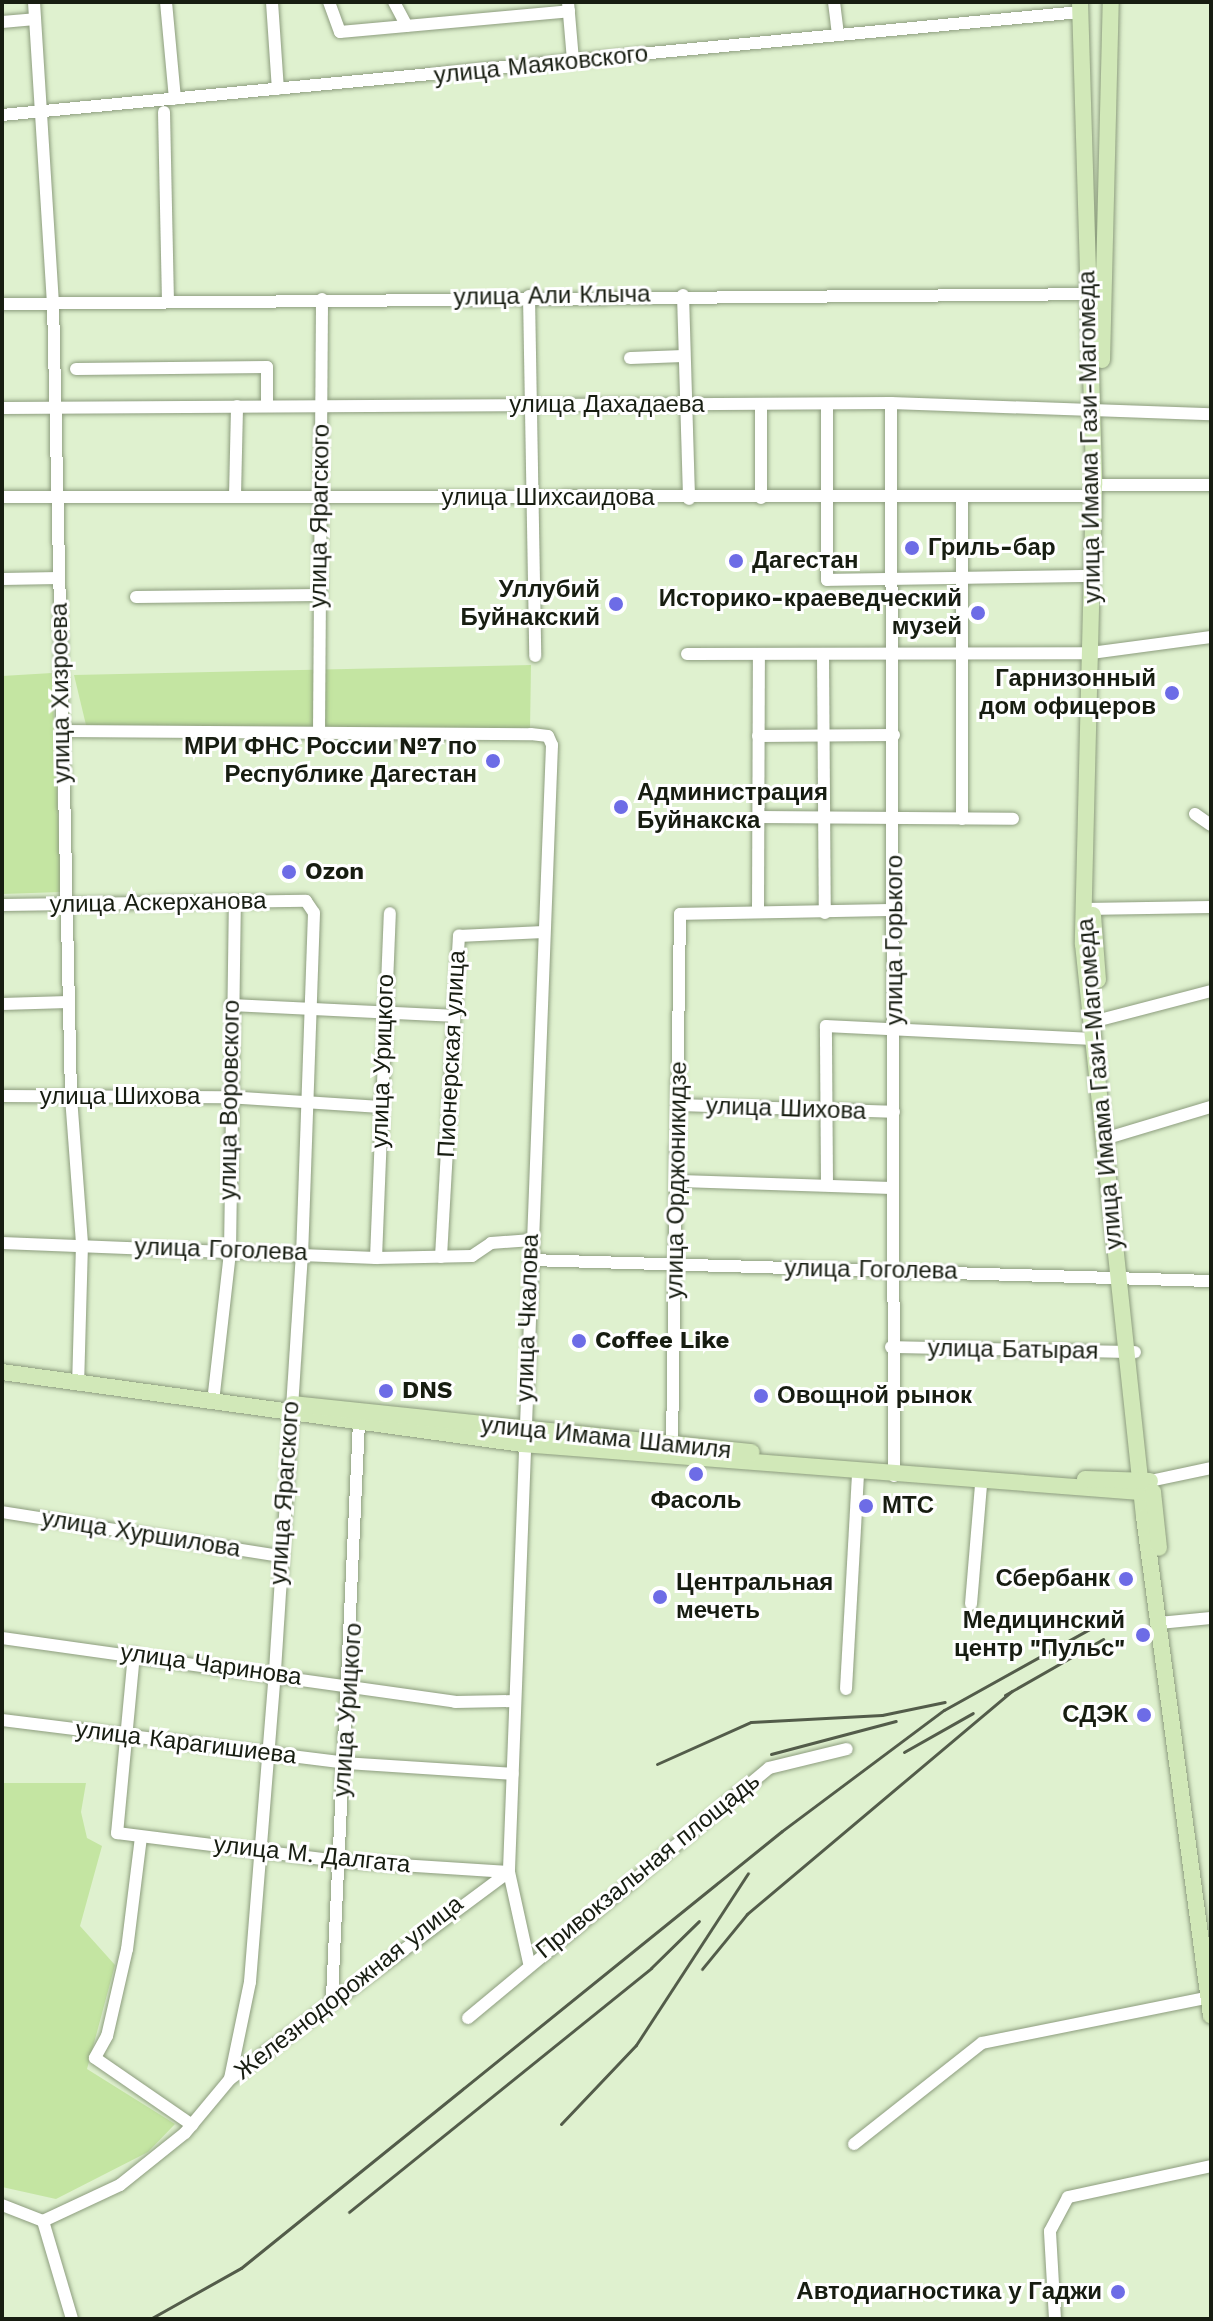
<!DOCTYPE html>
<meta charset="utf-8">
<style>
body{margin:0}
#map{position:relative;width:1213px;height:2321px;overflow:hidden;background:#dff1cf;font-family:"Work Sans",sans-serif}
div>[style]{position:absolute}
.green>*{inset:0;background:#c4e5a2}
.roads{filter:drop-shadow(0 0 2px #8d9d7e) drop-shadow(0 0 2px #8d9d7e)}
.minor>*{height:12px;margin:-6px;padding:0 6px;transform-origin:6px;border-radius:6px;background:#fff}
.major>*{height:16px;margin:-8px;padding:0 8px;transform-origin:8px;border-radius:8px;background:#d1e8b8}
.rail>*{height:3px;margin:-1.5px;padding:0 1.5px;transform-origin:1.5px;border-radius:1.5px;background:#535c4a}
.dots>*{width:22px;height:22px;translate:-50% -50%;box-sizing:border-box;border:4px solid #fff;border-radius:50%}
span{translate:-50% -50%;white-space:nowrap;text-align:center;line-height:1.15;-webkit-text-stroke:6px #fff;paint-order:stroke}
.street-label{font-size:24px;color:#171d11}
.poi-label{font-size:24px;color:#171d11;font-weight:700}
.left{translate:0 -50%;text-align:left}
.right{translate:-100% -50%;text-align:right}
.frame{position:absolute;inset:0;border:4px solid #171d11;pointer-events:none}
</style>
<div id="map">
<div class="green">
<div style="clip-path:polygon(531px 665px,530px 729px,86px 725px,74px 675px)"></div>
<div style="clip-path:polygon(52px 673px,61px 892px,2px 894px,2px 676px)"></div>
<div style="clip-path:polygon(2px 1783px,86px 1783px,81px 1812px,87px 1838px,102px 1846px,80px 1926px,115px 1965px,87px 2069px,175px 2124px,148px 2152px,56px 2199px,2px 2187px)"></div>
</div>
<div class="roads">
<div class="minor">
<div style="left:34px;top:2px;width:301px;rotate:86.4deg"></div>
<div style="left:53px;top:302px;width:795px;rotate:88.7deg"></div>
<div style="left:71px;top:1097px;width:147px;rotate:85.7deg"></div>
<div style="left:82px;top:1244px;width:140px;rotate:91.6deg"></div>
<div style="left:166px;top:2px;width:97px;rotate:84.7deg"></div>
<div style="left:272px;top:2px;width:87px;rotate:86.1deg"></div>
<div style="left:329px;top:2px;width:32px;rotate:70deg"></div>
<div style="left:340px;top:32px;width:230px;rotate:-5.2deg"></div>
<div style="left:394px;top:2px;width:27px;rotate:62deg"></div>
<div style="left:568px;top:2px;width:58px;rotate:85.1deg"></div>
<div style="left:834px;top:2px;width:33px;rotate:83deg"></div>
<div style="left:2px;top:22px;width:33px;rotate:-5deg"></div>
<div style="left:164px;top:112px;width:188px;rotate:88.8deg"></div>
<div style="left:2px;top:115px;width:1083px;rotate:-5.46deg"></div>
<div style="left:683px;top:295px;width:204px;rotate:88.3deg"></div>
<div style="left:529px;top:296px;width:360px;rotate:89deg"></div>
<div style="left:2px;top:304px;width:1093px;rotate:-0.52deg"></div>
<div style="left:630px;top:358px;width:54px;rotate:-2.1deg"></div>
<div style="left:76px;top:369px;width:191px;rotate:-0.6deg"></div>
<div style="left:267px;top:367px;width:39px;rotate:90deg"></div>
<div style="left:891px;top:403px;width:1073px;rotate:89.84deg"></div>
<div style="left:827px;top:404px;width:176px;rotate:90deg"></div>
<div style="left:827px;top:580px;width:266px;rotate:-0.9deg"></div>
<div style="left:2px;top:408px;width:889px;rotate:-0.32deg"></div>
<div style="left:891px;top:403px;width:320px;rotate:2deg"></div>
<div style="left:1094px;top:485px;width:117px"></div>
<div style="left:235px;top:496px;width:90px;rotate:-88.7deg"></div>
<div style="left:2px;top:497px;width:1092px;rotate:-0.05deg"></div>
<div style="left:962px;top:497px;width:322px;rotate:90deg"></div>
<div style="left:761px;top:498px;width:93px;rotate:-90deg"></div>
<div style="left:2px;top:579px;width:57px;rotate:-1deg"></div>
<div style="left:136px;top:597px;width:183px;rotate:-0.6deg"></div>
<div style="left:687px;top:654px;width:404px;rotate:-0.1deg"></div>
<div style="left:1091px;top:653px;width:121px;rotate:-7.6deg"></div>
<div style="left:823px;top:656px;width:257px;rotate:89.6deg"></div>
<div style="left:62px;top:731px;width:469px;rotate:0.4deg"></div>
<div style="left:531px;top:734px;width:17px;rotate:7deg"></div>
<div style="left:548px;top:736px;width:10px;rotate:66deg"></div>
<div style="left:552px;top:745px;width:1128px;rotate:92.19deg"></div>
<div style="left:509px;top:1872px;width:93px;rotate:77.6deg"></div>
<div style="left:319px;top:732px;width:433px;rotate:-89.6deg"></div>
<div style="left:758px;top:736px;width:136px;rotate:-0.4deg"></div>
<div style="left:1195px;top:814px;width:19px;rotate:35deg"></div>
<div style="left:758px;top:817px;width:255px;rotate:0.4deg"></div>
<div style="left:2px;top:905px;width:304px;rotate:-0.8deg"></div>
<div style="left:306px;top:901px;width:14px;rotate:56deg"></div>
<div style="left:314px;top:913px;width:340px;rotate:92deg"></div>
<div style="left:302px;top:1253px;width:419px;rotate:93.7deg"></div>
<div style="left:275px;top:1671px;width:312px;rotate:94.6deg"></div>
<div style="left:250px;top:1982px;width:99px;rotate:101.7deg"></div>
<div style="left:1084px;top:909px;width:127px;rotate:-0.9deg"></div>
<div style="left:758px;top:912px;width:256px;rotate:-89.8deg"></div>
<div style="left:2px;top:1004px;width:66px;rotate:-1.7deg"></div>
<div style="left:231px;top:1005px;width:221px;rotate:2.8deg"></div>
<div style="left:1092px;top:1022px;width:123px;rotate:-14.6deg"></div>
<div style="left:2px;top:1096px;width:225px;rotate:0.3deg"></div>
<div style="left:227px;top:1097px;width:154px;rotate:3.7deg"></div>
<div style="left:677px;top:1105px;width:217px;rotate:1.8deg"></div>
<div style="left:1104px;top:1139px;width:112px;rotate:-16.7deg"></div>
<div style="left:679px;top:1181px;width:214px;rotate:1.9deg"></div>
<div style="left:827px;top:1185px;width:159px;rotate:-90.4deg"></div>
<div style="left:826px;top:1026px;width:267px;rotate:2.8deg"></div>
<div style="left:2px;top:1243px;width:374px;rotate:2.3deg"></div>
<div style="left:376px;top:1258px;width:96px;rotate:-1.2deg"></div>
<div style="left:472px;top:1256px;width:23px;rotate:-34deg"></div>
<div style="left:491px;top:1243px;width:41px;rotate:-4.2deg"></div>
<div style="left:441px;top:1257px;width:322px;rotate:-86.8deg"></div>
<div style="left:459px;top:936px;width:84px;rotate:-2.7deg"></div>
<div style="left:376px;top:1258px;width:345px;rotate:-87.7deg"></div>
<div style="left:530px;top:1260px;width:681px;rotate:1.77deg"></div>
<div style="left:891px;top:1347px;width:244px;rotate:1.2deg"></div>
<div style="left:214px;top:1393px;width:142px;rotate:-83.5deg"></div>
<div style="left:230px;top:1252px;width:350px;rotate:-89.2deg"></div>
<div style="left:672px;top:1445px;width:531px;rotate:-89.14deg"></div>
<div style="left:680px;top:914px;width:217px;rotate:-1.1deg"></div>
<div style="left:1150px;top:1481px;width:62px;rotate:-12deg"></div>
<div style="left:2px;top:1512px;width:281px;rotate:9deg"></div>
<div style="left:971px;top:1604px;width:120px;rotate:-85.2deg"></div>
<div style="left:1159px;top:1623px;width:52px;rotate:-5.5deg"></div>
<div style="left:2px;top:1638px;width:457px;rotate:8deg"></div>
<div style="left:455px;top:1702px;width:60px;rotate:-1deg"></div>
<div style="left:134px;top:1654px;width:180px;rotate:95.4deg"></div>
<div style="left:117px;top:1833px;width:223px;rotate:7.2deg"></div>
<div style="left:338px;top:1861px;width:171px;rotate:3.7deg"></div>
<div style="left:846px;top:1689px;width:216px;rotate:-86.8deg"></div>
<div style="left:2px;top:1720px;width:346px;rotate:7.1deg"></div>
<div style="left:345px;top:1763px;width:168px;rotate:3.7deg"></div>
<div style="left:141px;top:1837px;width:113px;rotate:97.1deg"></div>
<div style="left:127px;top:1949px;width:89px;rotate:102.9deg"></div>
<div style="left:107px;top:2036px;width:25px;rotate:119deg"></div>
<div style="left:95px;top:2058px;width:118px;rotate:34.6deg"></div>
<div style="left:332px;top:1997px;width:575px;rotate:-87.31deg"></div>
<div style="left:468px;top:2018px;width:391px;rotate:-39.7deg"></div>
<div style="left:769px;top:1768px;width:80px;rotate:-13.7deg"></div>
<div style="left:854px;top:2144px;width:163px;rotate:-38.3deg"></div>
<div style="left:982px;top:2043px;width:234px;rotate:-11.4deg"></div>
<div style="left:2px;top:2205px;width:44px;rotate:21.3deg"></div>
<div style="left:43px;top:2221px;width:85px;rotate:-25.1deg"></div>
<div style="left:120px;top:2185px;width:83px;rotate:-38.7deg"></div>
<div style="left:185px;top:2133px;width:70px;rotate:-50.2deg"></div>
<div style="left:230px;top:2079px;width:347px;rotate:-36.6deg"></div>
<div style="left:43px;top:2221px;width:102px;rotate:73.5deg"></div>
<div style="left:1055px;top:2319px;width:88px;rotate:-93.3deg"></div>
<div style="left:1050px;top:2231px;width:38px;rotate:-62deg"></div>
<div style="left:1068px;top:2197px;width:146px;rotate:-12.2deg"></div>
</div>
<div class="major">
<div style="left:1080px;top:2px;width:483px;rotate:88.3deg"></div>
<div style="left:1094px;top:485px;width:459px;rotate:91.4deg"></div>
<div style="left:1083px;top:944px;width:576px;rotate:83.92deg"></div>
<div style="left:1144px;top:1517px;width:503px;rotate:82.35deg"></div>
<div style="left:1102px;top:360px;width:358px;rotate:-88.6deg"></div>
<div style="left:1093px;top:915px;width:65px;rotate:85.6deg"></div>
<div style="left:2px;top:1372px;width:525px;rotate:7.88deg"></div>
<div style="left:522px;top:1444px;width:633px;rotate:4.44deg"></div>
<div style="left:293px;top:1404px;width:461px;rotate:6deg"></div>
<div style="left:1085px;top:1479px;width:65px;rotate:1.8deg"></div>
<div style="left:1153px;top:1492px;width:56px;rotate:83.9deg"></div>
</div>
</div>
<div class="rail">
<div style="left:1005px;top:1695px;width:113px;rotate:-29.7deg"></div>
<div style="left:904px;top:1752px;width:79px;rotate:-29.5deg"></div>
<div style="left:771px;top:1754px;width:129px;rotate:-14.8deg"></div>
<div style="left:657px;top:1764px;width:103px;rotate:-24.1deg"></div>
<div style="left:751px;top:1722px;width:131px;rotate:-3.1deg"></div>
<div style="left:882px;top:1715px;width:64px;rotate:-11.7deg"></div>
<div style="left:702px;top:1969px;width:71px;rotate:-50.7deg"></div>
<div style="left:747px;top:1914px;width:346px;rotate:-40.1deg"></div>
<div style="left:561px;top:2124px;width:109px;rotate:-46.5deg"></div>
<div style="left:636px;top:2045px;width:205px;rotate:-56.9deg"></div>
<div style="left:349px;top:2212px;width:388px;rotate:-38.9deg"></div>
<div style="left:651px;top:1968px;width:67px;rotate:-44.4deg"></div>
<div style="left:150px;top:2319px;width:104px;rotate:-29.3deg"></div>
<div style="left:241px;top:2268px;width:695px;rotate:-38.93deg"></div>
<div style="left:782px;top:1831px;width:202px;rotate:-36.8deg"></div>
<div style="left:944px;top:1710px;width:189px;rotate:-29.1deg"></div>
</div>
<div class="dots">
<div style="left:912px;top:548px;background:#6d6ce6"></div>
<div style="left:736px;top:561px;background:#6d6ce6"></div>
<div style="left:616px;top:604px;background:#6d6ce6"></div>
<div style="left:978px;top:613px;background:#6d6ce6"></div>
<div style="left:1172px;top:693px;background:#6d6ce6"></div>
<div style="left:493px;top:761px;background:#6d6ce6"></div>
<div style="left:621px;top:807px;background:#6d6ce6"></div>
<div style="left:289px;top:872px;background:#6d6ce6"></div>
<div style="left:579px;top:1341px;background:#6d6ce6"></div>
<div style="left:386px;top:1391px;background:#6d6ce6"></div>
<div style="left:761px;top:1396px;background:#6d6ce6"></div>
<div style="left:696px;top:1474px;background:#6d6ce6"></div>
<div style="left:866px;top:1506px;background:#6d6ce6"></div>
<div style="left:1126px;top:1579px;background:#6d6ce6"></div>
<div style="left:660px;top:1597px;background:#6d6ce6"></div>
<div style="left:1143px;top:1635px;background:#6d6ce6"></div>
<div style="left:1144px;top:1715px;background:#6d6ce6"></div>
<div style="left:1118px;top:2292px;background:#6d6ce6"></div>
</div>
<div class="street-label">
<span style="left:541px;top:65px;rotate:-6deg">улица Маяковского</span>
<span style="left:552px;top:296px;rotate:-1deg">улица Али Клыча</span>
<span style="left:607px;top:405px">улица Дахадаева</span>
<span style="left:1090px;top:437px;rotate:-91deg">улица Имама Гази-Магомеда</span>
<span style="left:548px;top:498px">улица Шихсаидова</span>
<span style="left:320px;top:516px;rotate:-89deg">улица Ярагского</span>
<span style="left:61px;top:693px;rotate:-91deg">улица Хизроева</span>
<span style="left:158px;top:903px;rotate:-1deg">улица Аскерханова</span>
<span style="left:895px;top:940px;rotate:-90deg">улица Горького</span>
<span style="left:452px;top:1054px;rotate:-87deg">Пионерская улица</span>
<span style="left:383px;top:1061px;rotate:-88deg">улица Урицкого</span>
<span style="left:1100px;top:1084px;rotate:-95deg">улица Имама Гази-Магомеда</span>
<span style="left:120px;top:1097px">улица Шихова</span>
<span style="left:230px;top:1100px;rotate:-89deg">улица Воровского</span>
<span style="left:786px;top:1109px;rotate:2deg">улица Шихова</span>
<span style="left:677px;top:1180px;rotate:-89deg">улица Орджоникидзе</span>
<span style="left:221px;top:1250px;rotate:2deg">улица Гоголева</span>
<span style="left:871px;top:1270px;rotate:1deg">улица Гоголева</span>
<span style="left:528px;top:1318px;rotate:-88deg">улица Чкалова</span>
<span style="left:1013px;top:1350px;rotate:1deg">улица Батырая</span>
<span style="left:606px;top:1438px;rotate:6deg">улица Имама Шамиля</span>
<span style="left:285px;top:1493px;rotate:-86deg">улица Ярагского</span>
<span style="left:141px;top:1534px;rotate:9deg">улица Хуршилова</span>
<span style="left:211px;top:1665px;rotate:8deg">улица Чаринова</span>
<span style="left:348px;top:1710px;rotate:-86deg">улица Урицкого</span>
<span style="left:186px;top:1743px;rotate:7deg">улица Карагишиева</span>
<span style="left:312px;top:1855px;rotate:6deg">улица М. Далгата</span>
<span style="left:648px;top:1866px;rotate:-39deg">Привокзальная площадь</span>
<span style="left:349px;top:1988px;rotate:-38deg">Железнодорожная улица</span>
</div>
<div class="poi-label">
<span class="left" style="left:928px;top:548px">Гриль-бар</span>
<span class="left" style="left:752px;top:561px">Дагестан</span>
<span class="right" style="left:600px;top:604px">Уллубий<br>Буйнакский</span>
<span class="right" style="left:962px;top:613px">Историко-краеведческий<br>музей</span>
<span class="right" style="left:1156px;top:693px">Гарнизонный<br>дом офицеров</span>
<span class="right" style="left:477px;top:761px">МРИ ФНС России №7 по<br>Республике Дагестан</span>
<span class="left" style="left:637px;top:807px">Администрация<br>Буйнакска</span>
<span class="left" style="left:305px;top:872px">Ozon</span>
<span class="left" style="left:595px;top:1341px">Coffee Like</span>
<span class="left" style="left:402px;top:1391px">DNS</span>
<span class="left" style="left:777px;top:1396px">Овощной рынок</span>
<span style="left:696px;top:1501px">Фасоль</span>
<span class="left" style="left:882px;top:1506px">МТС</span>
<span class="right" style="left:1110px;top:1579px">Сбербанк</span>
<span class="left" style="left:676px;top:1597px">Центральная<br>мечеть</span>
<span class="right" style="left:1125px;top:1635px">Медицинский<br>центр "Пульс"</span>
<span class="right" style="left:1128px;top:1715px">СДЭК</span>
<span class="right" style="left:1102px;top:2292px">Автодиагностика у Гаджи</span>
</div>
<div class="frame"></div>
</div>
